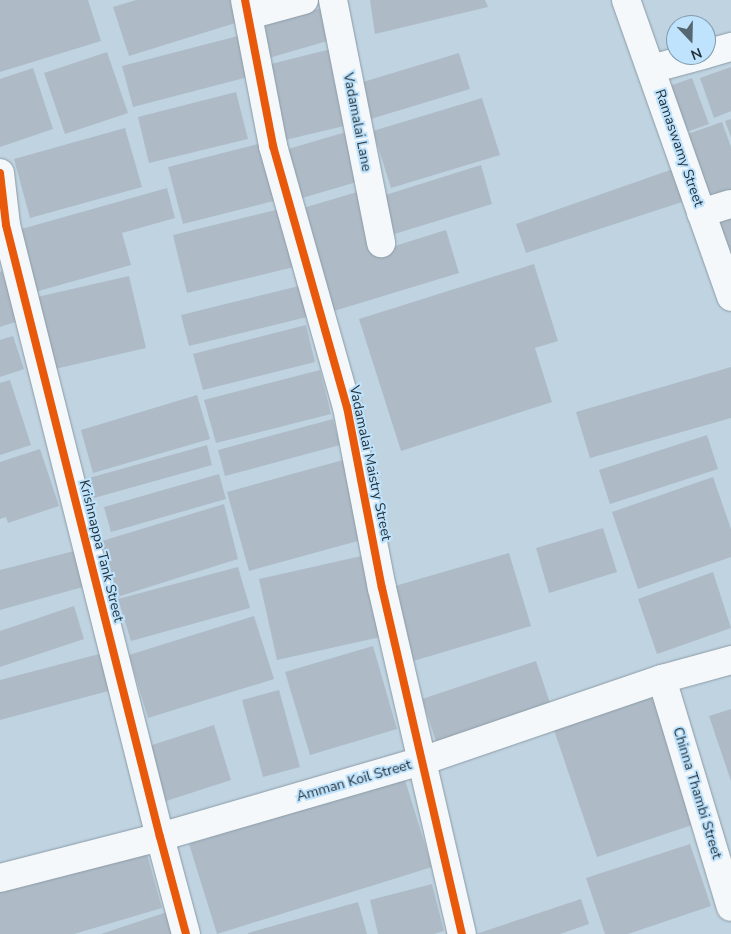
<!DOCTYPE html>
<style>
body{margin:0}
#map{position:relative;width:731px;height:934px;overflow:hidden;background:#bfd3e1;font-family:"Nunito Sans",sans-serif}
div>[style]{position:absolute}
.building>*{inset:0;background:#aebbc7}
.roads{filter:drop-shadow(0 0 1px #8c9ba6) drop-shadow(0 0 1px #8c9ba6)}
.street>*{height:28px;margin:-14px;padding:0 14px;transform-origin:14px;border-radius:14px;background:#f5f8fa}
.cycleway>*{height:8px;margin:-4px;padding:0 4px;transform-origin:4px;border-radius:4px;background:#e8590c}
span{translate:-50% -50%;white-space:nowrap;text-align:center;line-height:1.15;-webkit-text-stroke:4px #bfe3fc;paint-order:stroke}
.street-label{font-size:14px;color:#1f2d36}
.north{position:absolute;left:666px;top:15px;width:50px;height:50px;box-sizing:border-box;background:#bfe3fc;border:1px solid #7f9aad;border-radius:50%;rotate:159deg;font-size:14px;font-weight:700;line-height:20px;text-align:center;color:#1f2d36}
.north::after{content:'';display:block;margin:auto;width:18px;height:22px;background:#576772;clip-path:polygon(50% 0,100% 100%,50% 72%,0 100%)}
</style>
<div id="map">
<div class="building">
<div style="clip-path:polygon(0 0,88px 0,101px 41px,0 72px)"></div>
<div style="clip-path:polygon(136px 0,239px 0,245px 20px,129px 56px,113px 7px)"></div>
<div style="clip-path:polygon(370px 0,485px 0,488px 7px,375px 34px)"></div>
<div style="clip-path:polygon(324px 7px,334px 39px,269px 58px,260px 26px)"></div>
<div style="clip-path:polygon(238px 36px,248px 77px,133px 107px,122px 66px)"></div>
<div style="clip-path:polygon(339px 47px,357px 123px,285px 140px,267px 65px)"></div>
<div style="clip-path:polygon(107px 52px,128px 113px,65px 134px,44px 73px)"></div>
<div style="clip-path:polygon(459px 53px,470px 89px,364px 121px,353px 85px)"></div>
<div style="clip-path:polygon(731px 67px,731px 111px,714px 118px,700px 78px)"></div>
<div style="clip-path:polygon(33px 68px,53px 129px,0 147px,0 79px)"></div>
<div style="clip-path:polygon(692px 78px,709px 124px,681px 134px,664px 88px)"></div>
<div style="clip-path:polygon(236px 92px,248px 139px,149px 163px,138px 117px)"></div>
<div style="clip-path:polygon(482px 98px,500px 155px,391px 188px,373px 131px)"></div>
<div style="clip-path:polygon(731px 119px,731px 137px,725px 121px)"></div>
<div style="clip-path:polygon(722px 122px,731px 147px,731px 195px,703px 205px,679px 137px)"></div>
<div style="clip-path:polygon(125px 128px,142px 187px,30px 218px,14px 159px)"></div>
<div style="clip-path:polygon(346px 132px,360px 181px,292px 201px,278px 152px)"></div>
<div style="clip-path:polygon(266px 142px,281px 199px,183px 224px,168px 167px)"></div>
<div style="clip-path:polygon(481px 165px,492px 204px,388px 236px,376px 198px)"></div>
<div style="clip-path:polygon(673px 169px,682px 202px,526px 253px,516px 224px)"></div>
<div style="clip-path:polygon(167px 188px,175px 218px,122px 233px,131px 265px,35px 292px,18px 230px)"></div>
<div style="clip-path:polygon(364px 190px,382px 250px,446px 230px,459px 273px,324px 314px,293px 211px)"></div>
<div style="clip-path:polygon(284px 208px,298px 266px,187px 293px,173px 235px)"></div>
<div style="clip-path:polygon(731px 214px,731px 267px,714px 220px)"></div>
<div style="clip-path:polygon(534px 264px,558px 341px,535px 348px,552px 402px,401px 451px,359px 319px)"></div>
<div style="clip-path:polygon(2px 271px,18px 321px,0 327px,0 272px)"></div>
<div style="clip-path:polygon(129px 276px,146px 348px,55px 369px,37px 297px)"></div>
<div style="clip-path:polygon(303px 285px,311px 316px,189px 346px,181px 315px)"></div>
<div style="clip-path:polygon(306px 325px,315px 362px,203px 390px,193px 354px)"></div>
<div style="clip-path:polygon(13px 336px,24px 369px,0 377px,0 340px)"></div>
<div style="clip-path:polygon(731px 367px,731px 418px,590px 458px,576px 412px)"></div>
<div style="clip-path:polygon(320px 370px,331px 414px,216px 443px,204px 400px)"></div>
<div style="clip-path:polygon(10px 380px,31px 445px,0 455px,0 383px)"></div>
<div style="clip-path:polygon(197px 395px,210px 439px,93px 473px,81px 430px)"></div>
<div style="clip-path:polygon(333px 419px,340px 445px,225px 476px,218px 450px)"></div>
<div style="clip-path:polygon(707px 435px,718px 469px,610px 504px,599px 470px)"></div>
<div style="clip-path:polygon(207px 445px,212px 465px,94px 498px,89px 478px)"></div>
<div style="clip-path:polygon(40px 449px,59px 506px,8px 523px,6px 517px,0 519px,0 462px)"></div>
<div style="clip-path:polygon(343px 460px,365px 539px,249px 571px,227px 492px)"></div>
<div style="clip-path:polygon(219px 474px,226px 499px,111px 532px,104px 507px)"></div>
<div style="clip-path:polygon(713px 477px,731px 529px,731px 557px,638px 589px,612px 512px)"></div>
<div style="clip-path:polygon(224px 504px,238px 559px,117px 597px,102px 541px)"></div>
<div style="clip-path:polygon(603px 528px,617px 572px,549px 593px,536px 548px)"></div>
<div style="clip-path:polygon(74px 551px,83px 587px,0 610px,0 570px)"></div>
<div style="clip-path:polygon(509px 553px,531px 626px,410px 662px,388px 588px)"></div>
<div style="clip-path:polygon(366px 555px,385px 636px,277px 660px,259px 579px)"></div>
<div style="clip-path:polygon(238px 567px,250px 608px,131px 641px,118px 599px)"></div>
<div style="clip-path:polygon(713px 572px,731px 628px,657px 654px,638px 599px)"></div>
<div style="clip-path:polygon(74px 606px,84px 639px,0 667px,0 631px)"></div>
<div style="clip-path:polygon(254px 616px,274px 679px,148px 718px,129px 655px)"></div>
<div style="clip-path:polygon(373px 646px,397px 729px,310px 755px,285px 672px)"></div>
<div style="clip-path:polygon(103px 653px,112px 690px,0 720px,0 680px)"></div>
<div style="clip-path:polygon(536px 661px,553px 712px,439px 750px,422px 699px)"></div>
<div style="clip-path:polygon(279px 690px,300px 767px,263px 777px,242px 700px)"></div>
<div style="clip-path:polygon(650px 691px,695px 824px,597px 857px,552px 724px)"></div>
<div style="clip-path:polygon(731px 709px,731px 781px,709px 716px)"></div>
<div style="clip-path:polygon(214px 725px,231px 780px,163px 802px,146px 747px)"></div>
<div style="clip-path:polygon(404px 777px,432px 867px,217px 934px,189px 844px)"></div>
<div style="clip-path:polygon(690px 844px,711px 906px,628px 934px,605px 934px,586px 878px)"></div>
<div style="clip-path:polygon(145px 847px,162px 908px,74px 934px,0 934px,0 889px)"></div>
<div style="clip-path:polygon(432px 884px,444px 931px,434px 934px,378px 934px,370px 900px)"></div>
<div style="clip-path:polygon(581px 899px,589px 924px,560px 934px,476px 934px)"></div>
<div style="clip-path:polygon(358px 902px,367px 934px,248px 934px,248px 933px)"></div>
<div style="clip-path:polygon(167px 912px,174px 934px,101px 934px)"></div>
</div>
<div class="roads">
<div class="street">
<div style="left:245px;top:0;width:149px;rotate:79.1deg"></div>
<div style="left:273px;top:146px;width:271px;rotate:74.2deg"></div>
<div style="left:347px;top:407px;width:184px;rotate:79.1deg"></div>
<div style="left:382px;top:588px;width:355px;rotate:77deg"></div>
<div style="left:333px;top:0;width:248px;rotate:78.8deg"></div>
<div style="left:626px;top:0;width:315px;rotate:70.5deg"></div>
<div style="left:249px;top:15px;width:57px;rotate:-15.3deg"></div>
<div style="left:706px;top:54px;width:26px;rotate:-16deg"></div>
<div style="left:651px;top:69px;width:54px;rotate:-15.1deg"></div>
<div style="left:0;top:173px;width:52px;rotate:83.4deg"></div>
<div style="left:6px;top:225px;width:631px;rotate:75.88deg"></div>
<div style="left:160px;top:837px;width:100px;rotate:75deg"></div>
<div style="left:701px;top:213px;width:31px;rotate:-17deg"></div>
<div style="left:662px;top:679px;width:238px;rotate:73.2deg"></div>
<div style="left:0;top:878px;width:165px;rotate:-14.4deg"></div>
<div style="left:160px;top:837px;width:273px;rotate:-16.2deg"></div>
<div style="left:422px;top:761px;width:254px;rotate:-18.9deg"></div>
<div style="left:662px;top:679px;width:72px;rotate:-15.4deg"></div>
</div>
</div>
<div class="cycleway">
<div style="left:245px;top:0;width:149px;rotate:79.1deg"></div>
<div style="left:273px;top:146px;width:271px;rotate:74.2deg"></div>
<div style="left:347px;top:407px;width:184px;rotate:79.1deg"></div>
<div style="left:382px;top:588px;width:355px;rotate:77deg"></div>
<div style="left:0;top:173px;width:52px;rotate:83.4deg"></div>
<div style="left:6px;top:225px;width:631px;rotate:75.88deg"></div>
<div style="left:160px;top:837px;width:100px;rotate:75deg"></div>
</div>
<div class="street-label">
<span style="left:357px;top:122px;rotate:79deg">Vadamalai Lane</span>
<span style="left:679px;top:148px;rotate:71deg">Ramaswamy Street</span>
<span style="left:370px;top:463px;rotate:78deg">Vadamalai Maistry Street</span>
<span style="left:101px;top:551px;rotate:76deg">Krishnappa Tank Street</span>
<span style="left:354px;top:781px;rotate:-16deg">Amman Koil Street</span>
<span style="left:697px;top:793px;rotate:73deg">Chinna Thambi Street</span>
</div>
<div class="north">N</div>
</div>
